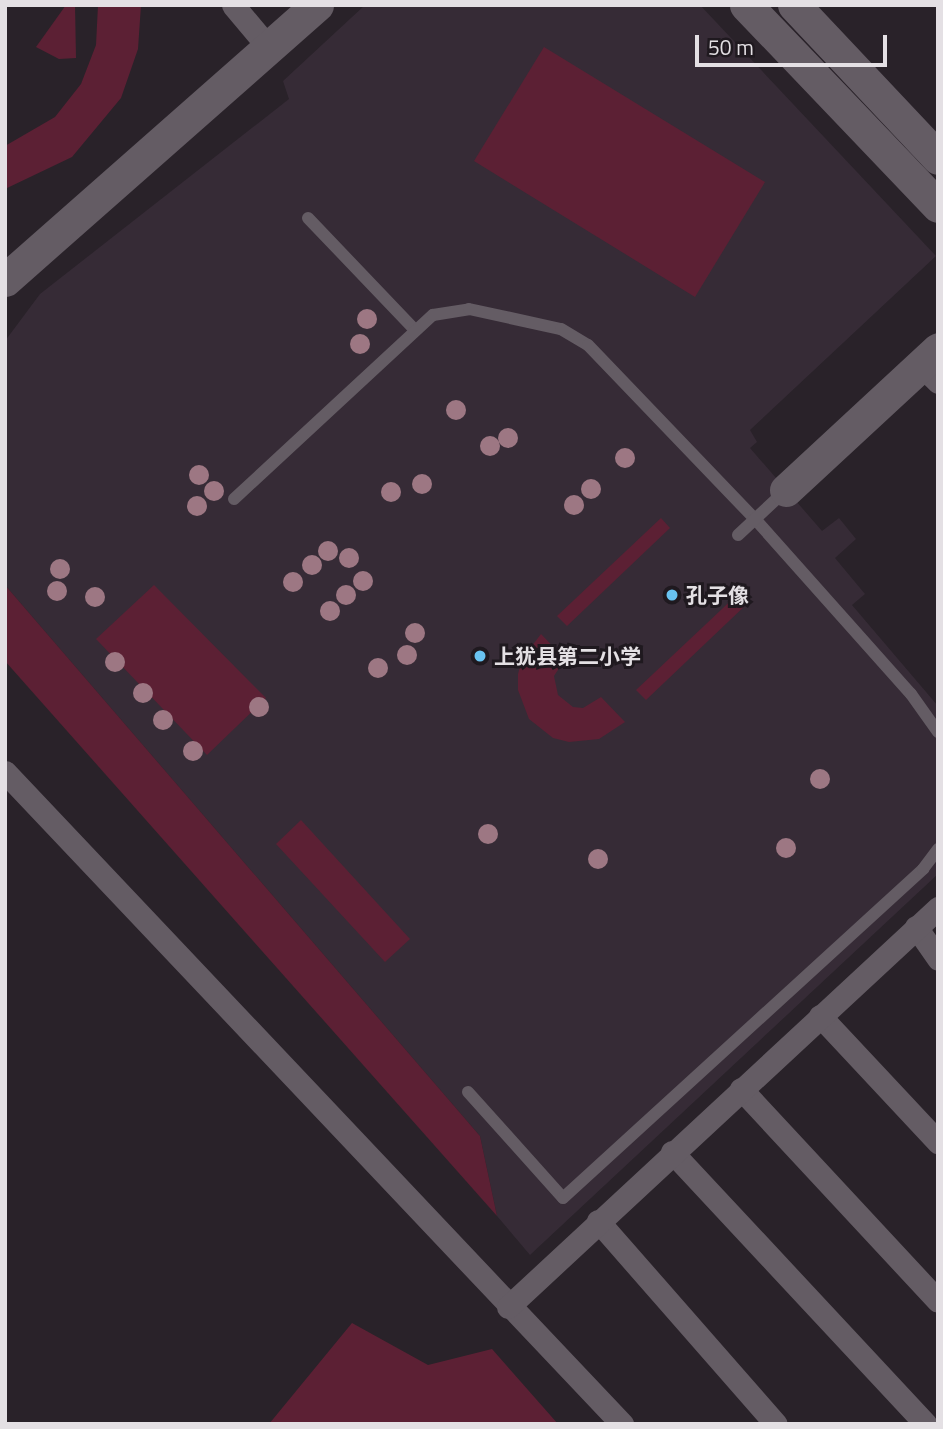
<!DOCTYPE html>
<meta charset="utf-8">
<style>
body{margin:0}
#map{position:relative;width:943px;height:1429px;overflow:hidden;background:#292229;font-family:"Titillium Web","Noto Sans SC",sans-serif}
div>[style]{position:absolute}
.built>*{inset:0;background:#362b36}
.green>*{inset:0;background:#5c2034}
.lane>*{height:12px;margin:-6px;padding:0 6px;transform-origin:6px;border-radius:6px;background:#645c64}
.street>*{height:23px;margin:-11.5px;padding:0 11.5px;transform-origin:11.5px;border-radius:11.5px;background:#645c64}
.secondary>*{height:33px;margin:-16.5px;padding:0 16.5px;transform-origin:16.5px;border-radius:16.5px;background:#645c64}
.trees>*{width:20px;height:20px;margin:-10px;border-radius:50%;background:#9d7783}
.dots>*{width:19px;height:19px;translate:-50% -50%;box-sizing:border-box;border:4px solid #1f191f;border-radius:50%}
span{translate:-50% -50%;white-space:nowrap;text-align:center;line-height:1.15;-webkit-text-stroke:6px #1f191f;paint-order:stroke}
.poi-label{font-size:21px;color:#e4e0e4;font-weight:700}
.left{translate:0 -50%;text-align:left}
.frame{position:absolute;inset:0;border:7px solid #e4e0e4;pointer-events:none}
.scale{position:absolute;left:695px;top:35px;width:192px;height:32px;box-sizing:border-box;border:4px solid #e4e0e4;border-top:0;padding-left:9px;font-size:21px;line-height:24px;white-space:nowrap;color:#e4e0e4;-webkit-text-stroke:5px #1f191f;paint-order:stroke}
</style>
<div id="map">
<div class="built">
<div style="clip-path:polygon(365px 5px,700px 5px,936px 256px,750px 430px,757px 442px,750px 448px,822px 531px,839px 518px,856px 539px,835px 558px,865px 594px,852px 605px,938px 706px,938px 874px,530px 1255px,497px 1216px,480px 1136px,5px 585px,5px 341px,40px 294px,289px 99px,283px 81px)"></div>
</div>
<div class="green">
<div style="clip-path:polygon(66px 5px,75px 5px,76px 58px,59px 59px,36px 47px)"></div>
<div style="clip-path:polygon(98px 5px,141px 5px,138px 49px,121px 98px,72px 157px,5px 189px,5px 146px,55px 117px,81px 84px,96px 45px)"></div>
<div style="clip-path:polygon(544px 47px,765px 182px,695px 297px,474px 161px)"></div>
<div style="clip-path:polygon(661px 518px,670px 528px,567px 626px,557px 616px)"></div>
<div style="clip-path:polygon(5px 585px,480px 1136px,497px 1216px,5px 661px)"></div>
<div style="clip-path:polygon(154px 585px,266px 698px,207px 755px,96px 639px)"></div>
<div style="clip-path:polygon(740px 592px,749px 602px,646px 700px,636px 690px)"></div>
<div style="clip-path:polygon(541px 634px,565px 659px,554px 676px,558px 695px,573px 707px,583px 708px,601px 697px,625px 722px,599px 739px,569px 742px,553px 738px,529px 719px,518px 690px,518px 674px,522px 659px)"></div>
<div style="clip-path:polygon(301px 820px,410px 939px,385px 962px,276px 844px)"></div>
<div style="clip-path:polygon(352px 1323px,428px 1365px,492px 1349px,558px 1424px,269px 1424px)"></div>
</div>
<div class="lane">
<div style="left:308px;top:218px;width:155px;rotate:46.3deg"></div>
<div style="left:234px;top:499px;width:271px;rotate:-42.8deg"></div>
<div style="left:433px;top:315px;width:36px;rotate:-9deg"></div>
<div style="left:469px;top:309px;width:94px;rotate:12.3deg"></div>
<div style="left:561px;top:329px;width:31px;rotate:31deg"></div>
<div style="left:588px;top:345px;width:241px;rotate:46.2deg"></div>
<div style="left:755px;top:519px;width:234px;rotate:48.3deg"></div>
<div style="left:911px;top:694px;width:47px;rotate:54.6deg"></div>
<div style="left:738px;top:535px;width:64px;rotate:-43.1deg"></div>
<div style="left:468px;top:1092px;width:142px;rotate:48.1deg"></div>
<div style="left:563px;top:1198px;width:488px;rotate:-42.4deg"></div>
<div style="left:923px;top:869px;width:25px;rotate:-53deg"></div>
</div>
<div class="street">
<div style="left:233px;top:5px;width:56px;rotate:50.1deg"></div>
<div style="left:921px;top:365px;width:24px;rotate:45deg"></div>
<div style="left:5px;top:772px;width:898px;rotate:46.58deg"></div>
<div style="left:916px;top:927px;width:39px;rotate:55deg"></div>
<div style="left:820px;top:1016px;width:173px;rotate:46.9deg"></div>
<div style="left:741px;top:1089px;width:289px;rotate:47.1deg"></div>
<div style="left:672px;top:1152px;width:372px;rotate:47deg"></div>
<div style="left:598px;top:1221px;width:270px;rotate:48.8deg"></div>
<div style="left:508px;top:1307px;width:587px;rotate:-42.86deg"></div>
</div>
<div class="secondary">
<div style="left:746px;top:5px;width:278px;rotate:46.3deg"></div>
<div style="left:794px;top:5px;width:210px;rotate:46.7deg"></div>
<div style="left:5px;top:280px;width:416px;rotate:-41.4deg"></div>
<div style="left:786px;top:490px;width:207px;rotate:-42.8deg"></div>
</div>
<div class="trees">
<div style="left:367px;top:319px"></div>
<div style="left:360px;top:344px"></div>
<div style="left:456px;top:410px"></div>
<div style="left:508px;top:438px"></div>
<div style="left:490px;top:446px"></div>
<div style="left:625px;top:458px"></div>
<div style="left:199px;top:475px"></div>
<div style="left:422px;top:484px"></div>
<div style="left:591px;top:489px"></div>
<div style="left:214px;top:491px"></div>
<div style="left:391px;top:492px"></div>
<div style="left:574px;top:505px"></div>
<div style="left:197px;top:506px"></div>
<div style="left:328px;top:551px"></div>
<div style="left:349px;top:558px"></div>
<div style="left:312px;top:565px"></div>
<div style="left:60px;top:569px"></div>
<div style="left:363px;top:581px"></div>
<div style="left:293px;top:582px"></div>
<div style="left:57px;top:591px"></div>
<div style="left:346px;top:595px"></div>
<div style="left:95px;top:597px"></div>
<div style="left:330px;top:611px"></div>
<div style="left:415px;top:633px"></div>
<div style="left:407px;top:655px"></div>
<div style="left:115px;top:662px"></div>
<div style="left:378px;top:668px"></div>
<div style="left:143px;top:693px"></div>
<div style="left:259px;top:707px"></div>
<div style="left:163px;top:720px"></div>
<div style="left:193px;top:751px"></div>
<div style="left:820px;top:779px"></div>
<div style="left:488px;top:834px"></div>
<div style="left:786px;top:848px"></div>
<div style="left:598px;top:859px"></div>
</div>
<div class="dots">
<div style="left:672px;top:595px;background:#69c3f1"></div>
<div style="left:480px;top:656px;background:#69c3f1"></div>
</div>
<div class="poi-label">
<span class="left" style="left:686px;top:595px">孔子像</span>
<span class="left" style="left:494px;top:656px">上犹县第二小学</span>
</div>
<div class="frame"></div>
<div class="scale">50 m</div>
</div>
